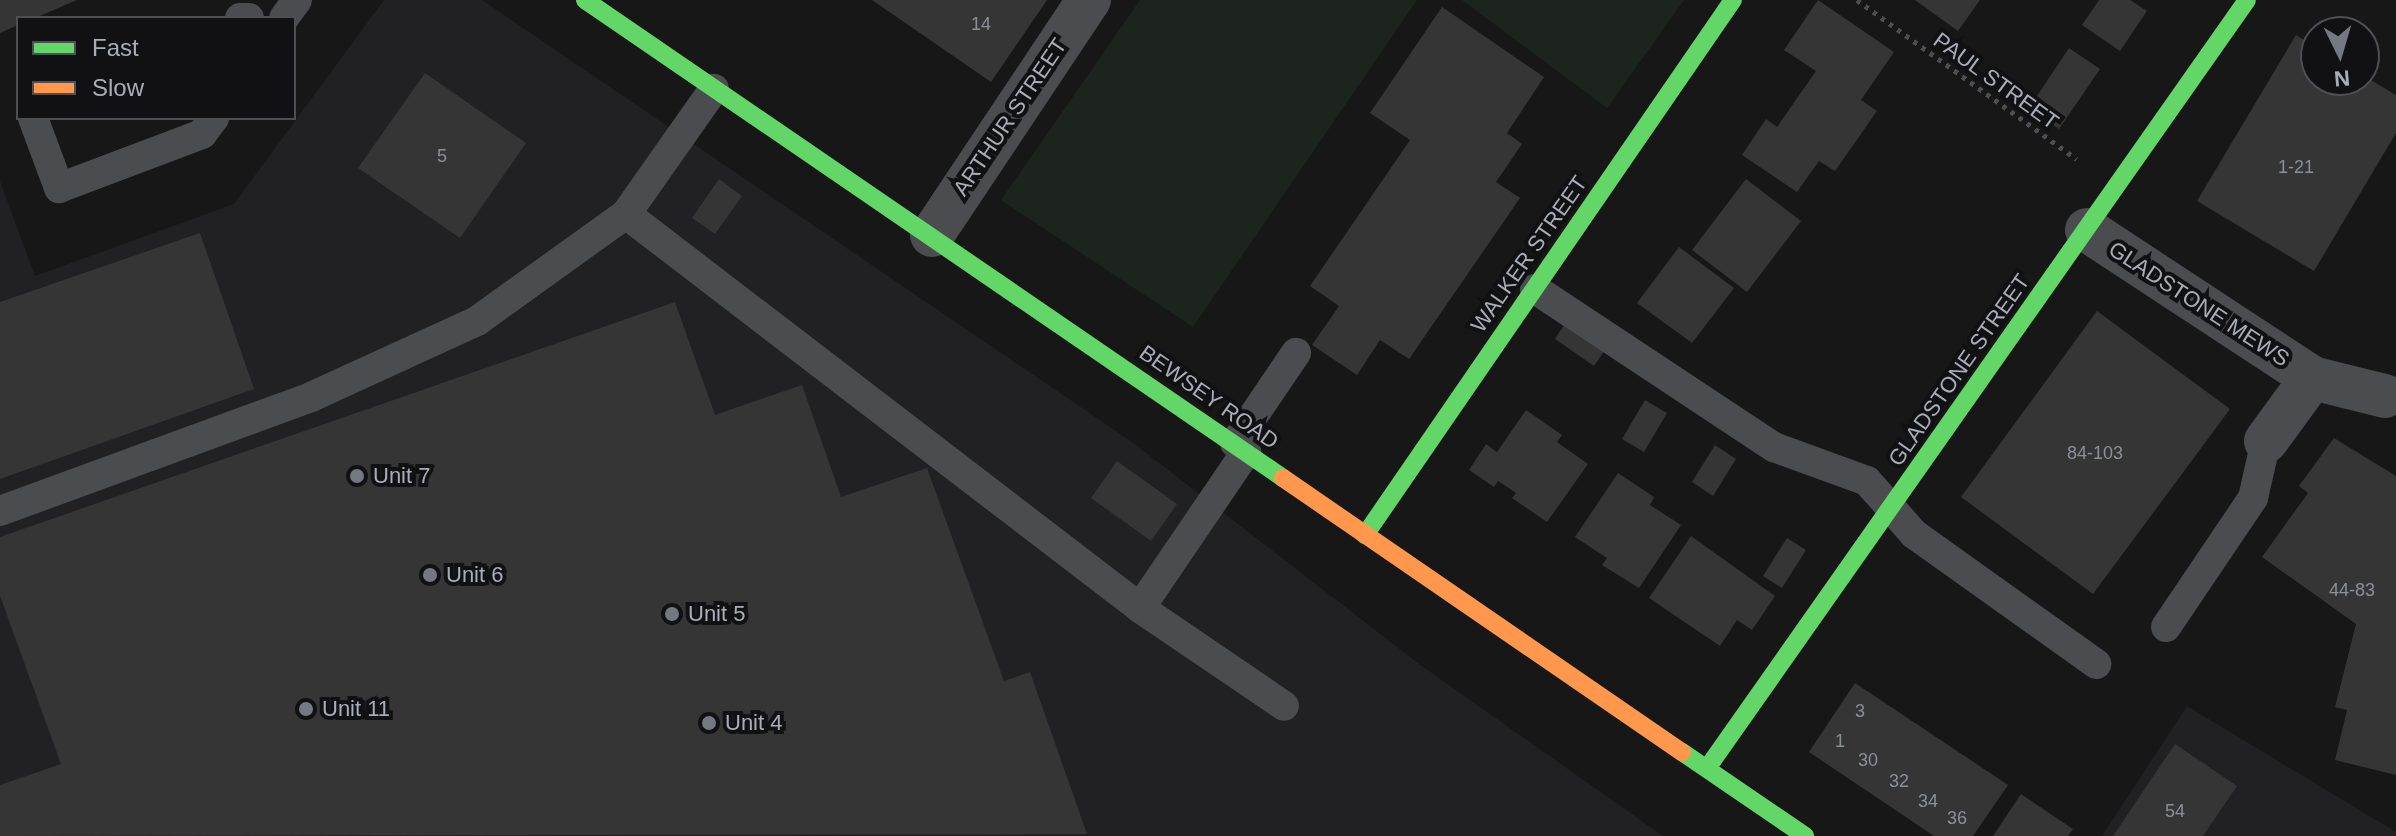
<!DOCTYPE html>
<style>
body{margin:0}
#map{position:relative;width:2396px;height:836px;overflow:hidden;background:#171717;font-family:Helvetica,sans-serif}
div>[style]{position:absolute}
.built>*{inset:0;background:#212123}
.green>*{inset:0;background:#1d241e}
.building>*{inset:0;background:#353536}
.path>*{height:5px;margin-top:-2.5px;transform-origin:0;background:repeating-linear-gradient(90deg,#4d4e52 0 4px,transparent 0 10px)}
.lane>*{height:30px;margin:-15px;padding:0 15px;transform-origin:15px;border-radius:15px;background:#4b4c50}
.street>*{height:44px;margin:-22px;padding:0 22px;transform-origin:22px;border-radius:22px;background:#4b4c50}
.fast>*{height:18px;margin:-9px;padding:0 9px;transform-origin:9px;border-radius:9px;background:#63d668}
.slow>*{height:18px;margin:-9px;padding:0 9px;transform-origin:9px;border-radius:9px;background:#ff974d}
.dots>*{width:22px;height:22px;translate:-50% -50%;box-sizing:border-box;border:4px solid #111113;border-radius:50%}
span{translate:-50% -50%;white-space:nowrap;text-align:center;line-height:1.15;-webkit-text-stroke:8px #111113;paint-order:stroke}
.number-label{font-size:18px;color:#8b8f98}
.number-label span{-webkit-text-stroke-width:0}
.street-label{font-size:22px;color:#a8adb8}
.poi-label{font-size:22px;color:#a8adb8}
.left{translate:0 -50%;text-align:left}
.legend{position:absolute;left:16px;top:16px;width:280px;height:104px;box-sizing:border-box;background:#111113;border:2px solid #4d4f55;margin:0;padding:10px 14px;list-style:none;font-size:24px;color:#a8adb8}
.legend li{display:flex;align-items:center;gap:16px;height:40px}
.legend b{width:40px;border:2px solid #4d4f55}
.north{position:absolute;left:2300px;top:16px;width:80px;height:80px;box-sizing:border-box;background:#111113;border:2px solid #4d4f55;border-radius:50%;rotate:175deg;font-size:22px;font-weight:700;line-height:32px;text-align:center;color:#a8adb8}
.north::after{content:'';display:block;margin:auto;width:28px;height:36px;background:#757880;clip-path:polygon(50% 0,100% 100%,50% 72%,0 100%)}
</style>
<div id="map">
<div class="built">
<div style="clip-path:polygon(384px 0,482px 0,1132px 442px,1419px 664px,1663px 836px,0 836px,0 181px,35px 276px,234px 204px)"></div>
<div style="clip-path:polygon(2187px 706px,2396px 832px,2396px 836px,2102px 836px)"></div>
</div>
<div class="green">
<div style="clip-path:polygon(1140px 0,1417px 0,1193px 327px,1001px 200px)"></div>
<div style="clip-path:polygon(1462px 0,1684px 0,1607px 108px)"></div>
</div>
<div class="building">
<div style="clip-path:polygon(0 0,77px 0,35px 18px,18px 18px,18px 25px,0 33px)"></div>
<div style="clip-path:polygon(872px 0,1047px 0,991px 82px)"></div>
<div style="clip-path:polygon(1818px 0,1894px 52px,1861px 100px,1877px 111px,1835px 171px,1819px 161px,1797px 192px,1742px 155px,1766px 119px,1777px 127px,1816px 71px,1784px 50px)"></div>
<div style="clip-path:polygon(1915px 0,1980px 0,1958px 31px)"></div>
<div style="clip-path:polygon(2099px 0,2130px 0,2147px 11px,2120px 51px,2082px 25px)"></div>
<div style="clip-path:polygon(1442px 7px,1544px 77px,1507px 133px,1522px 144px,1496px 182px,1520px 198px,1409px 359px,1380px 340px,1357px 375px,1312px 345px,1339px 306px,1310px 286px,1410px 140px,1370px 113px)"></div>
<div style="clip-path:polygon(2296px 35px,2316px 47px,2316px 80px,2364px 80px,2364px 76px,2396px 95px,2396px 133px,2314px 271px,2197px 201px)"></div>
<div style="clip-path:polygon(2069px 48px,2100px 69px,2059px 129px,2029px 108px)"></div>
<div style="clip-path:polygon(425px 73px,526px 143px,460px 238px,358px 168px)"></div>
<div style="clip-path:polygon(719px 179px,742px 196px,715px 234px,692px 218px)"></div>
<div style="clip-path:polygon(1746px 179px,1801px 221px,1747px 292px,1692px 250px)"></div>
<div style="clip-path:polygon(200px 233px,254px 389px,0 479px,0 302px)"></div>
<div style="clip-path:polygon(1679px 247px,1734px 288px,1692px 343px,1637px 303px)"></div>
<div style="clip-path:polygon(675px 302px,715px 415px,802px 385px,841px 497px,927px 468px,1004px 681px,1030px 672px,1087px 834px,0 836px,0 785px,61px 764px,0 596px,0 537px)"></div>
<div style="clip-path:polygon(2097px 311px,2230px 409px,2093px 594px,1961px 497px)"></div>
<div style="clip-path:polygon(1568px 319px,1607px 347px,1594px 366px,1555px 339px)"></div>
<div style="clip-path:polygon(1645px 400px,1667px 413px,1644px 452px,1622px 439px)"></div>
<div style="clip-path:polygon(1526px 410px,1562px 435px,1557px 442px,1588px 464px,1547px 522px,1512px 498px,1516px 493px,1498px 481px,1494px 487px,1469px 470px,1486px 444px,1497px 452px)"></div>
<div style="clip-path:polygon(2334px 438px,2396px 476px,2396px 775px,2335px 760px,2347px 710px,2335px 707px,2356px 624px,2262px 557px,2308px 493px,2299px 486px)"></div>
<div style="clip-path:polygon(1715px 445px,1736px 459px,1713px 496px,1692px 482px)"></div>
<div style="clip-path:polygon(1117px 461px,1177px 504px,1151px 541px,1091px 498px)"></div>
<div style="clip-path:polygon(1618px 473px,1654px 497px,1650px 505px,1681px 525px,1639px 588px,1602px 565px,1607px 558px,1575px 537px)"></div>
<div style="clip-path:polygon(1691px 536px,1775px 596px,1752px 630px,1737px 620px,1720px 646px,1649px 598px)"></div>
<div style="clip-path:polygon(1787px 538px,1806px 550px,1782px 588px,1763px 576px)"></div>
<div style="clip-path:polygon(1855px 683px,2008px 785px,1973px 836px,1934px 836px,1809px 752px)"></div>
<div style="clip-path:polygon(2175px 744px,2237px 786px,2203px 836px,2113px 836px)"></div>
<div style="clip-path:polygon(2021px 794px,2073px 829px,2068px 836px,1993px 836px)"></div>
</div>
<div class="path">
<div style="left:1857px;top:0;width:271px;rotate:35.9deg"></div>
</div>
<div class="lane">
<div style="left:240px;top:18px;width:9px"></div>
<div style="left:284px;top:18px;width:22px;rotate:-54deg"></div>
<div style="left:33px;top:118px;width:75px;rotate:69.6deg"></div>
<div style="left:59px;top:188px;width:153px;rotate:-20.7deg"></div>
<div style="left:202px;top:134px;width:20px;rotate:-53deg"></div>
<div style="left:626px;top:214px;width:648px;rotate:37.47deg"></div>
<div style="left:1140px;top:608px;width:174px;rotate:34.2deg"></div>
<div style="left:1535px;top:289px;width:287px;rotate:33.5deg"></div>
<div style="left:1774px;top:447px;width:99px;rotate:20.1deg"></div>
<div style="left:1867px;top:481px;width:71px;rotate:48.4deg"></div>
<div style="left:1914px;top:534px;width:224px;rotate:35.5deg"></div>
<div style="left:1235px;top:443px;width:109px;rotate:-55.9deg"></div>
<div style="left:0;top:511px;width:331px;rotate:-20.1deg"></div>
<div style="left:311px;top:397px;width:183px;rotate:-24.6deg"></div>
<div style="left:477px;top:321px;width:183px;rotate:-35.7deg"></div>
<div style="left:626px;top:214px;width:153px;rotate:-54.9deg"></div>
<div style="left:1140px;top:608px;width:189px;rotate:-55.8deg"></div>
<div style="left:2166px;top:627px;width:156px;rotate:-56deg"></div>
<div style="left:2253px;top:498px;width:58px;rotate:-77.2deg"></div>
</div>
<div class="street">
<div style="left:2087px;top:230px;width:269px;rotate:33.3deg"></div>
<div style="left:2312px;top:378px;width:75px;rotate:13.9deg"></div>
<div style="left:932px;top:235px;width:283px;rotate:-56.3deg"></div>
<div style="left:2266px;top:441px;width:78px;rotate:-53.9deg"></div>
</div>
<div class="fast">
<div style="left:585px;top:0;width:846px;rotate:34.4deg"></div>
<div style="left:1365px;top:535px;width:649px;rotate:-55.48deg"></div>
<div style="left:1682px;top:752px;width:149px;rotate:34.3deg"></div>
<div style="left:1708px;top:767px;width:937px;rotate:-54.9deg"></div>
</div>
<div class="slow">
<div style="left:1283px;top:478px;width:484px;rotate:34.5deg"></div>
</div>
<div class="dots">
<div style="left:357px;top:476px;background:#757880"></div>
<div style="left:430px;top:575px;background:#757880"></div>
<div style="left:672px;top:614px;background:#757880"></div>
<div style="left:306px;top:709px;background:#757880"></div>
<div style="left:709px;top:723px;background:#757880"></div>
</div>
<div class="number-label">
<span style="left:981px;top:24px">14</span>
<span style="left:442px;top:156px">5</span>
<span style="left:2296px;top:167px">1-21</span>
<span style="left:2095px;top:453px">84-103</span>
<span style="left:2352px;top:590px">44-83</span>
<span style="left:1860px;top:711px">3</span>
<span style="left:1840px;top:741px">1</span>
<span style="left:1868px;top:760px">30</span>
<span style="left:1899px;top:781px">32</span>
<span style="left:1928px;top:801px">34</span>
<span style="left:2175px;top:811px">54</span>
<span style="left:1957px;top:818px">36</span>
</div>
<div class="street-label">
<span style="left:1996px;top:81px;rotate:36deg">PAUL STREET</span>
<span style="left:1010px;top:117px;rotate:-56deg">ARTHUR STREET</span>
<span style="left:1529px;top:254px;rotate:-55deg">WALKER STREET</span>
<span style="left:2199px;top:304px;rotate:33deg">GLADSTONE MEWS</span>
<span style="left:1959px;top:370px;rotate:-55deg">GLADSTONE STREET</span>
<span style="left:1209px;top:397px;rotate:35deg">BEWSEY ROAD</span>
</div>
<div class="poi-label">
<span class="left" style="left:373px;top:476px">Unit 7</span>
<span class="left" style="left:446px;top:575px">Unit 6</span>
<span class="left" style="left:688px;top:614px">Unit 5</span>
<span class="left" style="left:322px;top:709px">Unit 11</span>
<span class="left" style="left:725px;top:723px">Unit 4</span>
</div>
<ul class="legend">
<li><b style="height:10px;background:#63d668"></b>Fast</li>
<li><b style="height:10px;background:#ff974d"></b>Slow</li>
</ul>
<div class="north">N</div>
</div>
